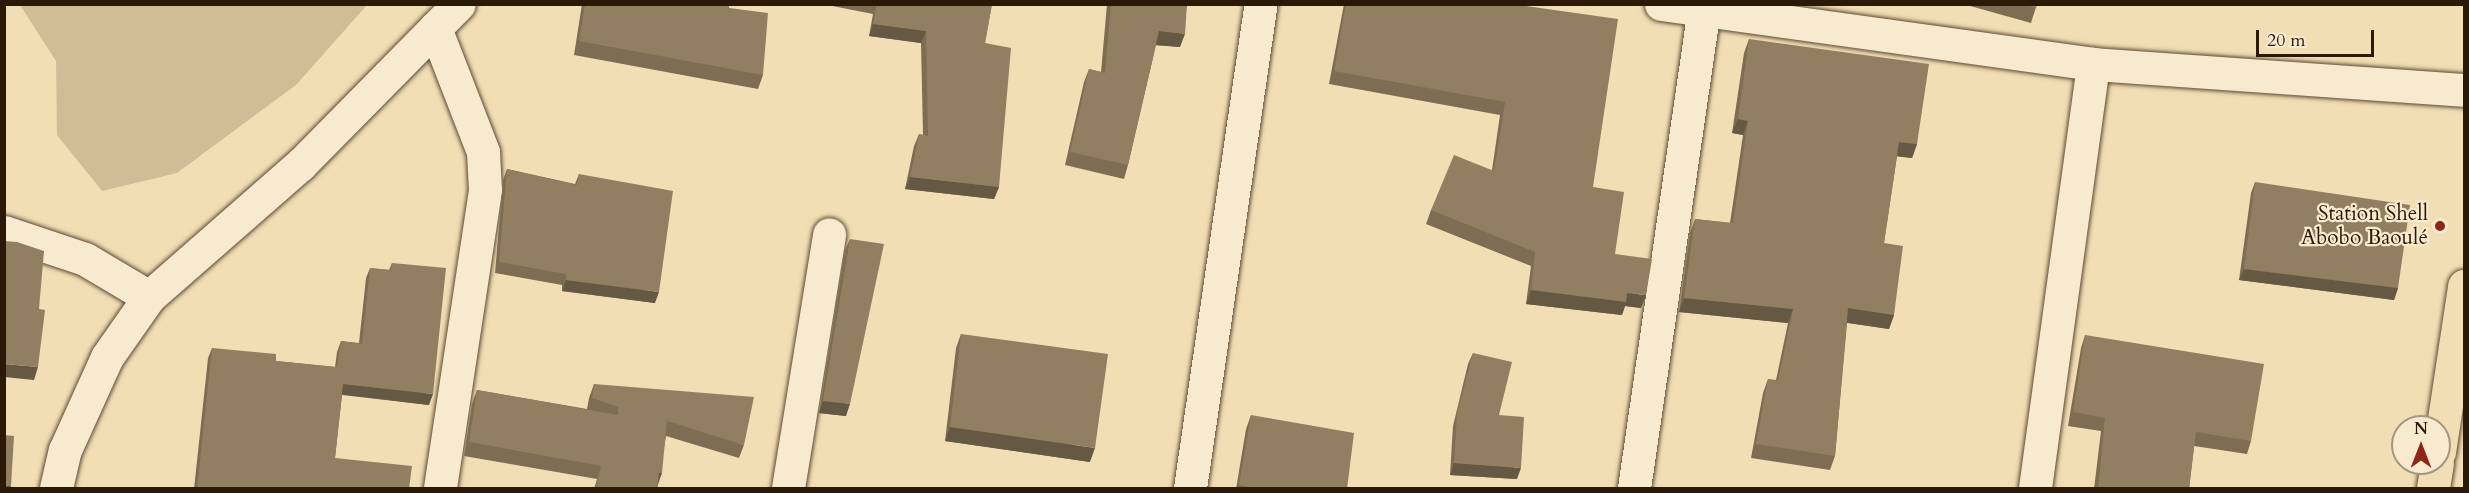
<!DOCTYPE html>
<meta charset="utf-8">
<style>
body{margin:0}
#map{position:relative;width:2469px;height:493px;overflow:hidden;background:#f2deb5;font-family:Cardo,serif}
div>[style]{position:absolute}
.green>*{inset:0;background:#d0bc97}
.roads{filter:drop-shadow(0 0 2px #5d4a32) drop-shadow(0 0 2px #5d4a32)}
.minor>*{height:33px;margin:-16.5px;padding:0 16.5px;transform-origin:16.5px;border-radius:16.5px;background:#f7eacf}
.major>*{height:33px;margin:-16.5px;padding:0 16.5px;transform-origin:16.5px;border-radius:16.5px;background:#f2deb5}
.wall>*{inset:0;background:#7e6d53}
.shaded-wall>*{inset:0;background:#665944}
.building>*{inset:0;background:#927f61}
.dots>*{width:16px;height:16px;translate:-50% -50%;box-sizing:border-box;border:3px solid #f7eacf;border-radius:50%}
span{translate:-50% -50%;white-space:nowrap;text-align:center;line-height:1.15;-webkit-text-stroke:4.5px #f7eacf;paint-order:stroke}
.poi-label{font-size:21px;color:#2b1807}
.right{translate:-100% -50%;text-align:right}
.frame{position:absolute;inset:0;border:6px solid #2b1807;pointer-events:none}
.north{position:absolute;left:2391px;top:415px;width:60px;height:60px;box-sizing:border-box;background:#f7eacf;border:2px solid #a5967f;border-radius:50%;rotate:0deg;font-size:16px;font-weight:700;line-height:24px;text-align:center;color:#2b1807}
.north::after{content:'';display:block;margin:auto;width:21px;height:27px;background:#8f2418;clip-path:polygon(50% 0,100% 100%,50% 72%,0 100%)}
.scale{position:absolute;left:2256px;top:30px;width:118px;height:27px;box-sizing:border-box;border:3px solid #2b1807;border-top:0;padding-left:8px;font-size:18px;line-height:21px;white-space:nowrap;color:#2b1807;-webkit-text-stroke:4px #f7eacf;paint-order:stroke}
</style>
<div id="map">
<div class="green">
<div style="clip-path:polygon(20px 5px,367px 5px,296px 85px,177px 173px,102px 191px,57px 135px,56px 61px)"></div>
</div>
<div class="roads">
<div class="minor">
<div style="left:1661px;top:4px;width:436px;rotate:7.9deg"></div>
<div style="left:2093px;top:64px;width:372px;rotate:4deg"></div>
<div style="left:435px;top:28px;width:133px;rotate:68.8deg"></div>
<div style="left:483px;top:152px;width:38px;rotate:87deg"></div>
<div style="left:485px;top:190px;width:301px;rotate:98.6deg"></div>
<div style="left:4px;top:232px;width:85px;rotate:18.4deg"></div>
<div style="left:85px;top:259px;width:74px;rotate:30.7deg"></div>
<div style="left:56px;top:488px;width:39px;rotate:-77deg"></div>
<div style="left:65px;top:450px;width:102px;rotate:-65.7deg"></div>
<div style="left:107px;top:357px;width:73px;rotate:-55deg"></div>
<div style="left:149px;top:297px;width:201px;rotate:-41.2deg"></div>
<div style="left:300px;top:165px;width:226px;rotate:-45.4deg"></div>
<div style="left:788px;top:488px;width:257px;rotate:-80.8deg"></div>
<div style="left:1190px;top:488px;width:489px;rotate:-81.7deg"></div>
<div style="left:1634px;top:488px;width:489px;rotate:-81.7deg"></div>
<div style="left:2035px;top:488px;width:428px;rotate:-82.2deg"></div>
</div>
<div class="major">
<div style="left:2439px;top:452px;width:168px;rotate:-81.4deg"></div>
<div style="left:2433px;top:488px;width:25px;rotate:-81deg"></div>
</div>
</div>
<div class="wall">
<div style="clip-path:polygon(582px 4px,729px 4px,729px 8px,763px 75px,758px 89px,574px 55px)"></div>
<div style="clip-path:polygon(822px 4px,992px 4px,985px 43px,999px 187px,994px 199px,905px 189px,914px 146px,919px 134px,923px 135px,921px 43px,869px 36px,873px 14px)"></div>
<div style="clip-path:polygon(1107px 4px,1187px 4px,1180px 47px,1156px 45px,1128px 165px,1124px 179px,1065px 165px,1084px 82px,1089px 69px,1101px 72px)"></div>
<div style="clip-path:polygon(1344px 4px,1512px 4px,1593px 187px,1615px 254px,1641px 308px,1625px 306px,1622px 315px,1526px 304px,1531px 266px,1426px 224px,1431px 210px,1492px 170px,1500px 115px,1329px 84px)"></div>
<div style="clip-path:polygon(1963px 4px,2037px 4px,2031px 23px)"></div>
<div style="clip-path:polygon(1749px 39px,1917px 144px,1912px 158px,1897px 156px,1884px 243px,1894px 315px,1889px 329px,1847px 323px,1835px 456px,1830px 470px,1751px 458px,1763px 393px,1768px 379px,1776px 380px,1788px 323px,1679px 312px,1690px 233px,1695px 219px,1730px 223px,1743px 135px,1732px 133px,1744px 53px)"></div>
<div style="clip-path:polygon(507px 169px,575px 184px,579px 174px,655px 303px,562px 291px,562px 285px,495px 273px,503px 180px)"></div>
<div style="clip-path:polygon(2255px 182px,2398px 288px,2394px 300px,2239px 280px,2251px 193px)"></div>
<div style="clip-path:polygon(850px 239px,846px 416px,819px 413px,845px 250px)"></div>
<div style="clip-path:polygon(392px 263px,429px 405px,342px 395px,335px 458px,409px 489px,194px 489px,208px 358px,212px 348px,276px 361px,335px 367px,337px 352px,341px 341px,359px 343px,366px 278px,370px 268px,389px 270px)"></div>
<div style="clip-path:polygon(961px 334px,1090px 462px,945px 441px,956px 348px)"></div>
<div style="clip-path:polygon(2085px 335px,2251px 441px,2247px 454px,2194px 446px,2189px 489px,2094px 489px,2101px 431px,2068px 426px,2081px 348px)"></div>
<div style="clip-path:polygon(1473px 353px,1499px 415px,1517px 479px,1450px 475px,1453px 426px,1468px 364px)"></div>
<div style="clip-path:polygon(594px 384px,744px 445px,739px 458px,666px 436px,657px 489px,594px 489px,597px 479px,464px 456px,472px 404px,477px 390px,587px 409px,589px 398px)"></div>
<div style="clip-path:polygon(1251px 415px,1347px 489px,1236px 489px,1246px 429px)"></div>
</div>
<div class="shaded-wall">
<div style="clip-path:polygon(873px 24px,926px 31px,921px 43px,869px 36px)"></div>
<div style="clip-path:polygon(1159px 31px,1185px 34px,1180px 47px,1154px 45px)"></div>
<div style="clip-path:polygon(1738px 119px,1748px 121px,1743px 135px,1732px 133px)"></div>
<div style="clip-path:polygon(1899px 142px,1917px 144px,1912px 158px,1894px 156px)"></div>
<div style="clip-path:polygon(910px 177px,999px 187px,994px 199px,905px 189px)"></div>
<div style="clip-path:polygon(2244px 269px,2398px 288px,2394px 300px,2239px 280px)"></div>
<div style="clip-path:polygon(566px 280px,659px 292px,655px 303px,562px 291px)"></div>
<div style="clip-path:polygon(1531px 290px,1627px 293px,1646px 295px,1641px 308px,1625px 306px,1622px 315px,1526px 304px)"></div>
<div style="clip-path:polygon(1684px 298px,1793px 309px,1788px 323px,1679px 312px)"></div>
<div style="clip-path:polygon(1848px 308px,1894px 315px,1889px 329px,1843px 322px)"></div>
<div style="clip-path:polygon(4px 364px,38px 367px,34px 380px,4px 377px)"></div>
<div style="clip-path:polygon(343px 384px,433px 394px,429px 405px,339px 394px)"></div>
<div style="clip-path:polygon(823px 401px,850px 404px,846px 416px,819px 413px)"></div>
<div style="clip-path:polygon(950px 427px,1095px 448px,1090px 462px,945px 441px)"></div>
<div style="clip-path:polygon(1454px 463px,1521px 468px,1517px 479px,1450px 475px)"></div>
<div style="clip-path:polygon(659px 473px,662px 473px,657px 487px,654px 486px)"></div>
<div style="clip-path:polygon(4px 486px,11px 486px,10px 489px,4px 489px)"></div>
</div>
<div class="building">
<div style="clip-path:polygon(585px 4px,729px 4px,729px 8px,768px 13px,763px 75px,579px 41px)"></div>
<div style="clip-path:polygon(877px 4px,992px 4px,985px 43px,1011px 48px,999px 187px,910px 177px,919px 134px,928px 136px,926px 31px,873px 24px)"></div>
<div style="clip-path:polygon(1111px 4px,1187px 4px,1185px 34px,1159px 31px,1128px 165px,1070px 152px,1089px 69px,1105px 73px)"></div>
<div style="clip-path:polygon(1346px 4px,1512px 4px,1618px 19px,1593px 187px,1624px 192px,1615px 254px,1652px 259px,1646px 295px,1627px 293px,1626px 302px,1531px 290px,1535px 252px,1431px 210px,1454px 155px,1494px 171px,1505px 102px,1334px 71px)"></div>
<div style="clip-path:polygon(2022px 4px,2037px 4px,2036px 8px)"></div>
<div style="clip-path:polygon(1749px 39px,1929px 64px,1917px 144px,1899px 142px,1884px 243px,1903px 246px,1894px 315px,1848px 308px,1835px 456px,1756px 444px,1768px 379px,1778px 381px,1793px 309px,1684px 298px,1695px 219px,1733px 223px,1748px 121px,1738px 119px)"></div>
<div style="clip-path:polygon(507px 169px,577px 185px,579px 174px,673px 191px,659px 292px,566px 280px,566px 274px,499px 262px)"></div>
<div style="clip-path:polygon(2255px 182px,2410px 205px,2398px 288px,2244px 269px)"></div>
<div style="clip-path:polygon(850px 239px,884px 244px,850px 404px,823px 401px)"></div>
<div style="clip-path:polygon(4px 241px,17px 242px,44px 251px,39px 309px,45px 310px,38px 367px,4px 364px)"></div>
<div style="clip-path:polygon(392px 263px,446px 268px,433px 394px,343px 384px,335px 458px,412px 466px,409px 489px,197px 489px,212px 348px,276px 354px,276px 361px,337px 367px,341px 341px,362px 344px,370px 268px,391px 270px)"></div>
<div style="clip-path:polygon(961px 334px,1108px 354px,1095px 448px,950px 427px)"></div>
<div style="clip-path:polygon(2085px 335px,2264px 364px,2251px 441px,2196px 432px,2189px 489px,2098px 489px,2105px 418px,2073px 412px)"></div>
<div style="clip-path:polygon(1473px 353px,1512px 362px,1499px 415px,1524px 417px,1521px 468px,1454px 463px,1457px 414px)"></div>
<div style="clip-path:polygon(594px 384px,754px 397px,744px 445px,667px 421px,662px 473px,659px 473px,657px 489px,595px 489px,601px 466px,469px 442px,477px 390px,618px 415px,618px 407px,592px 398px)"></div>
<div style="clip-path:polygon(1251px 415px,1354px 433px,1347px 489px,1260px 489px,1239px 485px)"></div>
<div style="clip-path:polygon(4px 435px,14px 436px,11px 486px,4px 486px)"></div>
<div style="clip-path:polygon(117px 487px,139px 489px,117px 489px)"></div>
</div>
<div class="dots">
<div style="left:2440px;top:226px;background:#8f2418"></div>
</div>
<div class="poi-label">
<span class="right" style="left:2428px;top:226px">Station Shell<br>Abobo Baoulé</span>
</div>
<div class="frame"></div>
<div class="north">N</div>
<div class="scale">20 m</div>
</div>
